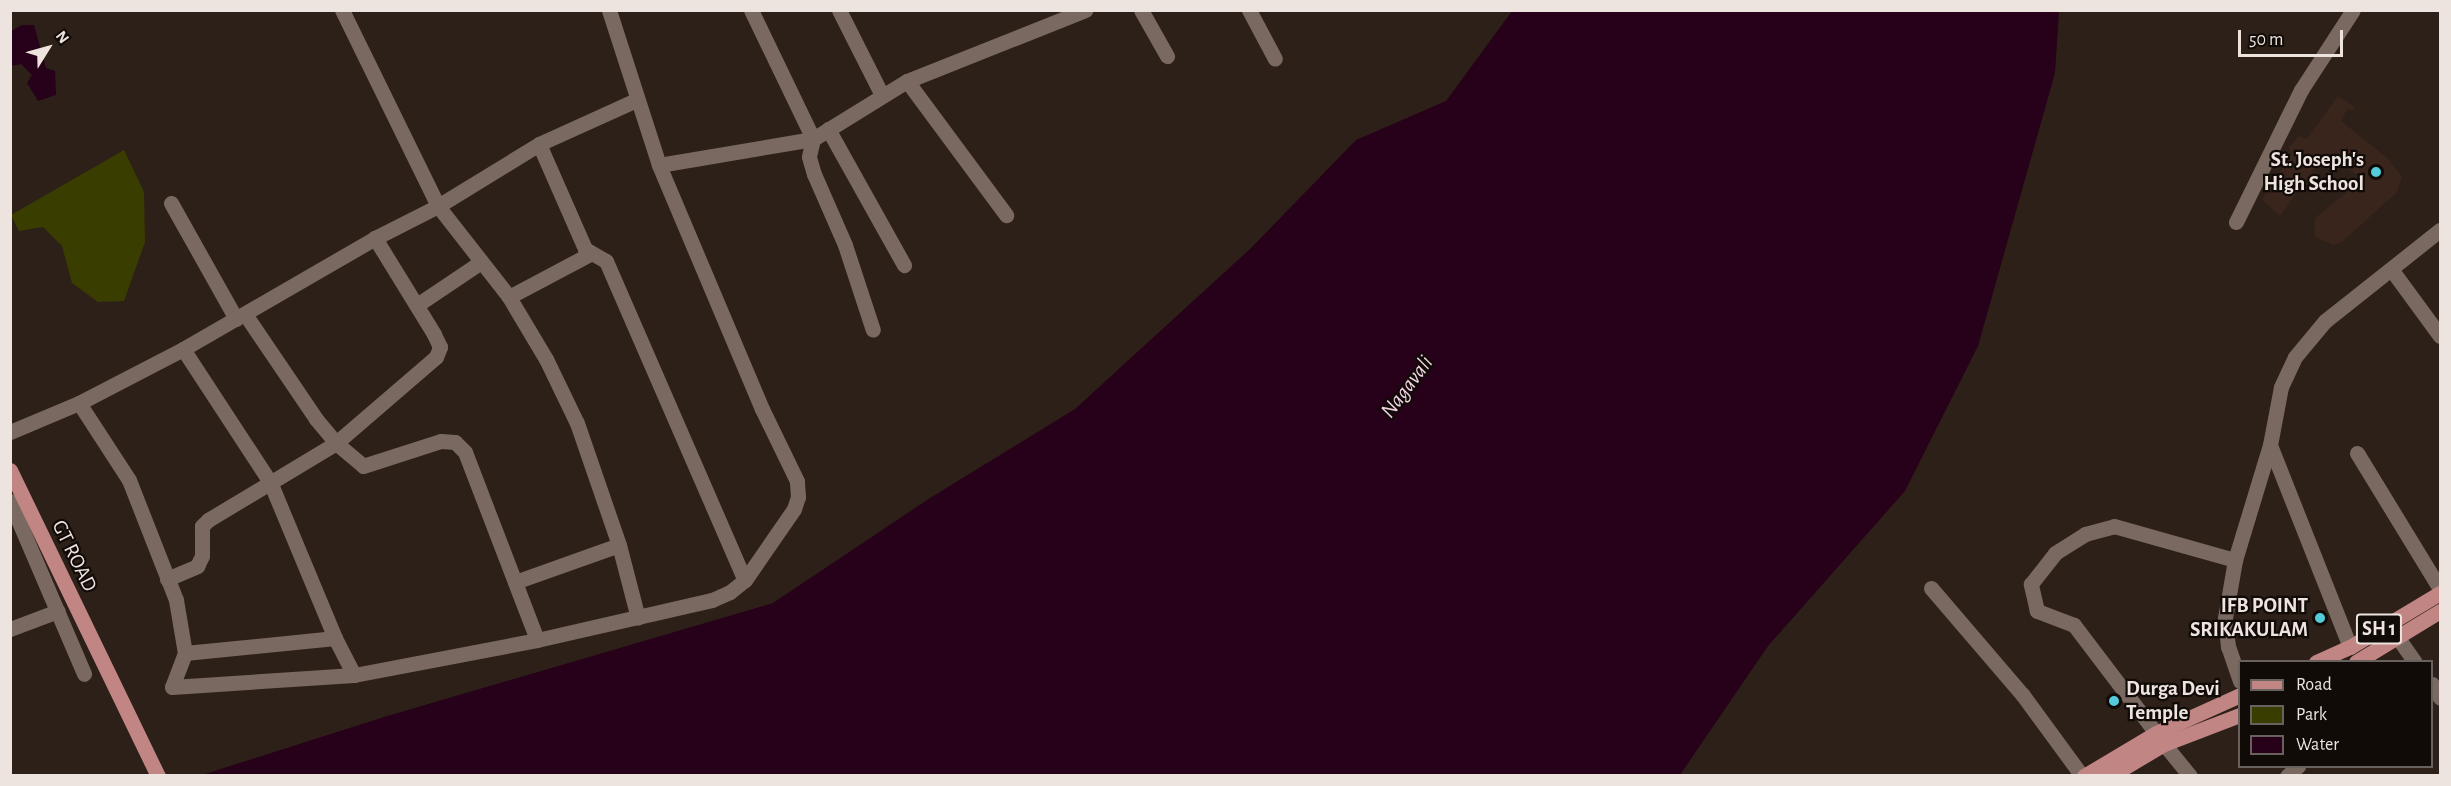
<!DOCTYPE html>
<style>
body{margin:0}
#map{position:relative;width:2451px;height:786px;overflow:hidden;background:#2d2018;font-family:"Alegreya Sans",sans-serif}
div>[style]{position:absolute}
.built>*{inset:0;background:#39251b}
.green>*{inset:0;background:#3a3d00}
.water>*{inset:0;background:#270019}
.minor>*{height:15px;margin:-7.5px;padding:0 7.5px;transform-origin:7.5px;border-radius:7.5px;background:#7a6960}
.major>*{height:15px;margin:-7.5px;padding:0 7.5px;transform-origin:7.5px;border-radius:7.5px;background:#c18583}
.dots>*{width:16px;height:16px;translate:-50% -50%;box-sizing:border-box;border:3px solid #110b08;border-radius:50%}
span{translate:-50% -50%;white-space:nowrap;text-align:center;line-height:1.15;-webkit-text-stroke:4.5px #110b08;paint-order:stroke}
.shield-label span{padding:2px 4px;background:#110b08;border:2px solid;border-radius:4px;-webkit-text-stroke-width:0}
.shield-label{font-size:20px;color:#ede3df;font-weight:700}
.poi-label{font-size:21px;color:#ede3df;font-weight:700}
.right{translate:-100% -50%;text-align:right}
.left{translate:0 -50%;text-align:left}
.street-label{font-size:21px;color:#ede3df}
.water-label{font-size:22px;color:#f5d3e5;font-style:italic}
.frame{position:absolute;inset:0;border:12px solid #ede3df;pointer-events:none}
.legend{position:absolute;left:2238px;top:660px;width:195px;height:108px;box-sizing:border-box;background:#110b08;border:2px solid #69615e;margin:0;padding:8px 10px;list-style:none;font-size:18px;color:#ede3df}
.legend li{display:flex;align-items:center;gap:12px;height:30px}
.legend b{width:30px;border:2px solid #69615e}
.north{position:absolute;left:18px;top:18px;width:60px;height:60px;-webkit-text-stroke:4px #110b08;paint-order:stroke;rotate:53deg;font-size:16px;font-weight:700;line-height:24px;text-align:center;color:#ede3df}
.north::after{content:'';display:block;margin:auto;width:21px;height:27px;background:#ede3df;clip-path:polygon(50% 0,100% 100%,50% 72%,0 100%)}
.scale{position:absolute;left:2238px;top:30px;width:105px;height:27px;box-sizing:border-box;border:3px solid #ede3df;border-top:0;padding-left:8px;font-size:18px;line-height:21px;white-space:nowrap;color:#ede3df;-webkit-text-stroke:4px #110b08;paint-order:stroke}
</style>
<div id="map">
<div class="built">
<div style="clip-path:polygon(2338px 96px,2355px 107px,2352px 111px,2348px 108px,2341px 121px,2387px 158px,2402px 177px,2397px 192px,2342px 242px,2333px 245px,2314px 236px,2315px 218px,2363px 179px,2326px 153px,2280px 216px,2262px 200px,2291px 154px,2289px 147px,2299px 136px,2307px 139px)"></div>
</div>
<div class="green">
<div style="clip-path:polygon(124px 150px,144px 192px,145px 242px,124px 301px,98px 302px,72px 283px,62px 246px,43px 227px,19px 231px,11px 215px)"></div>
</div>
<div class="water">
<div style="clip-path:polygon(1512px 11px,2059px 11px,2055px 73px,1978px 346px,1905px 491px,1768px 646px,1680px 775px,202px 775px,384px 717px,773px 603px,930px 498px,1075px 409px,1250px 249px,1356px 140px,1446px 101px)"></div>
<div style="clip-path:polygon(22px 25px,34px 25px,46px 68px,55px 71px,56px 95px,38px 101px,27px 83px,32px 75px,21px 64px,11px 66px,11px 31px)"></div>
</div>
<div class="minor">
<div style="left:342px;top:10px;width:218px;rotate:63.9deg"></div>
<div style="left:438px;top:206px;width:115px;rotate:52deg"></div>
<div style="left:509px;top:297px;width:72px;rotate:59.2deg"></div>
<div style="left:546px;top:359px;width:71px;rotate:64.2deg"></div>
<div style="left:577px;top:423px;width:129px;rotate:71deg"></div>
<div style="left:619px;top:545px;width:75px;rotate:75.4deg"></div>
<div style="left:751px;top:10px;width:143px;rotate:64.3deg"></div>
<div style="left:813px;top:139px;width:18px;rotate:103deg"></div>
<div style="left:809px;top:157px;width:18px;rotate:74deg"></div>
<div style="left:814px;top:174px;width:77px;rotate:66.4deg"></div>
<div style="left:845px;top:245px;width:89px;rotate:71.8deg"></div>
<div style="left:839px;top:10px;width:95px;rotate:63.2deg"></div>
<div style="left:1141px;top:10px;width:53px;rotate:60.5deg"></div>
<div style="left:1249px;top:10px;width:55px;rotate:62deg"></div>
<div style="left:907px;top:81px;width:167px;rotate:53.5deg"></div>
<div style="left:828px;top:129px;width:156px;rotate:60.8deg"></div>
<div style="left:539px;top:144px;width:115px;rotate:66.3deg"></div>
<div style="left:585px;top:249px;width:24px;rotate:30deg"></div>
<div style="left:606px;top:261px;width:348px;rotate:66.5deg"></div>
<div style="left:659px;top:165px;width:156px;rotate:-9.6deg"></div>
<div style="left:813px;top:139px;width:110px;rotate:-31.7deg"></div>
<div style="left:907px;top:81px;width:192px;rotate:-21.7deg"></div>
<div style="left:171px;top:203px;width:133px;rotate:60.7deg"></div>
<div style="left:2236px;top:222px;width:147px;rotate:-63.8deg"></div>
<div style="left:2301px;top:90px;width:95px;rotate:-57deg"></div>
<div style="left:2391px;top:269px;width:83px;rotate:53.8deg"></div>
<div style="left:509px;top:297px;width:92px;rotate:-28deg"></div>
<div style="left:417px;top:305px;width:77px;rotate:-33.9deg"></div>
<div style="left:245px;top:314px;width:127px;rotate:55.9deg"></div>
<div style="left:316px;top:419px;width:31px;rotate:50deg"></div>
<div style="left:336px;top:443px;width:35px;rotate:40deg"></div>
<div style="left:363px;top:466px;width:82px;rotate:-17.8deg"></div>
<div style="left:441px;top:441px;width:14px;rotate:4deg"></div>
<div style="left:455px;top:442px;width:14px;rotate:45deg"></div>
<div style="left:465px;top:452px;width:201px;rotate:69deg"></div>
<div style="left:79px;top:403px;width:92px;rotate:57deg"></div>
<div style="left:129px;top:480px;width:129px;rotate:68.6deg"></div>
<div style="left:176px;top:600px;width:54px;rotate:80.4deg"></div>
<div style="left:185px;top:653px;width:36px;rotate:111deg"></div>
<div style="left:172px;top:687px;width:182px;rotate:-3.8deg"></div>
<div style="left:354px;top:675px;width:42px;rotate:-117.2deg"></div>
<div style="left:335px;top:638px;width:169px;rotate:-112.6deg"></div>
<div style="left:270px;top:482px;width:159px;rotate:-123.2deg"></div>
<div style="left:10px;top:432px;width:75px;rotate:-22.8deg"></div>
<div style="left:79px;top:403px;width:117px;rotate:-27.4deg"></div>
<div style="left:183px;top:349px;width:222px;rotate:-30deg"></div>
<div style="left:375px;top:238px;width:71px;rotate:-26.9deg"></div>
<div style="left:438px;top:206px;width:119px;rotate:-31.5deg"></div>
<div style="left:539px;top:144px;width:107px;rotate:-24.4deg"></div>
<div style="left:2270px;top:445px;width:217px;rotate:68.4deg"></div>
<div style="left:2357px;top:453px;width:159px;rotate:58.6deg"></div>
<div style="left:10px;top:501px;width:188px;rotate:66.8deg"></div>
<div style="left:167px;top:579px;width:33px;rotate:-23deg"></div>
<div style="left:197px;top:566px;width:11px;rotate:-63deg"></div>
<div style="left:202px;top:556px;width:30px;rotate:-90deg"></div>
<div style="left:202px;top:526px;width:8px;rotate:-45deg"></div>
<div style="left:208px;top:520px;width:149px;rotate:-31deg"></div>
<div style="left:336px;top:443px;width:132px;rotate:-40.7deg"></div>
<div style="left:436px;top:357px;width:11px;rotate:-68deg"></div>
<div style="left:440px;top:347px;width:14px;rotate:-115deg"></div>
<div style="left:434px;top:334px;width:113px;rotate:-121.6deg"></div>
<div style="left:515px;top:582px;width:110px;rotate:-19.6deg"></div>
<div style="left:1931px;top:588px;width:140px;rotate:49.4deg"></div>
<div style="left:2022px;top:694px;width:102px;rotate:53.8deg"></div>
<div style="left:10px;top:629px;width:51px;rotate:-20.6deg"></div>
<div style="left:2398px;top:638px;width:29px;rotate:55deg"></div>
<div style="left:185px;top:653px;width:151px;rotate:-5.7deg"></div>
<div style="left:354px;top:675px;width:186px;rotate:-10.8deg"></div>
<div style="left:537px;top:640px;width:180px;rotate:-12.9deg"></div>
<div style="left:712px;top:600px;width:20px;rotate:-24deg"></div>
<div style="left:730px;top:592px;width:19px;rotate:-39deg"></div>
<div style="left:745px;top:580px;width:86px;rotate:-55.4deg"></div>
<div style="left:794px;top:509px;width:13px;rotate:-72deg"></div>
<div style="left:798px;top:497px;width:16px;rotate:-94deg"></div>
<div style="left:797px;top:481px;width:80px;rotate:-115.9deg"></div>
<div style="left:762px;top:409px;width:265px;rotate:-112.9deg"></div>
<div style="left:659px;top:165px;width:163px;rotate:-107.9deg"></div>
<div style="left:2240px;top:681px;width:36px;rotate:-109deg"></div>
<div style="left:2228px;top:647px;width:29px;rotate:-96deg"></div>
<div style="left:2225px;top:618px;width:59px;rotate:-80.2deg"></div>
<div style="left:2235px;top:560px;width:120px;rotate:-73.1deg"></div>
<div style="left:2270px;top:445px;width:59px;rotate:-79.3deg"></div>
<div style="left:2281px;top:387px;width:33px;rotate:-65deg"></div>
<div style="left:2295px;top:357px;width:47px;rotate:-50.2deg"></div>
<div style="left:2325px;top:321px;width:147px;rotate:-38.4deg"></div>
<div style="left:2432px;top:684px;width:16px;rotate:60deg"></div>
<div style="left:2156px;top:733px;width:136px;rotate:-127.2deg"></div>
<div style="left:2074px;top:625px;width:40px;rotate:-159deg"></div>
<div style="left:2037px;top:611px;width:28px;rotate:-103deg"></div>
<div style="left:2031px;top:584px;width:39px;rotate:-52deg"></div>
<div style="left:2055px;top:553px;width:36px;rotate:-32deg"></div>
<div style="left:2085px;top:534px;width:30px;rotate:-15deg"></div>
<div style="left:2114px;top:526px;width:126px;rotate:15.7deg"></div>
<div style="left:2164px;top:744px;width:41px;rotate:50.9deg"></div>
<div style="left:2287px;top:776px;width:15px;rotate:-42deg"></div>
</div>
<div class="major">
<div style="left:10px;top:470px;width:340px;rotate:64.2deg"></div>
<div style="left:2316px;top:662px;width:37px;rotate:-24deg"></div>
<div style="left:2350px;top:647px;width:105px;rotate:-31deg"></div>
<div style="left:2356px;top:662px;width:98px;rotate:-31.3deg"></div>
<div style="left:2084px;top:776px;width:84px;rotate:-30.8deg"></div>
<div style="left:2156px;top:733px;width:92px;rotate:-24.3deg"></div>
<div style="left:2110px;top:776px;width:63px;rotate:-30.7deg"></div>
<div style="left:2164px;top:744px;width:81px;rotate:-20.9deg"></div>
</div>
<div class="dots">
<div style="left:2376px;top:172px;background:#53cbdb"></div>
<div style="left:2320px;top:618px;background:#53cbdb"></div>
<div style="left:2114px;top:701px;background:#53cbdb"></div>
</div>
<div class="shield-label">
<span style="left:2379px;top:629px">SH 1</span>
</div>
<div class="poi-label">
<span class="right" style="left:2364px;top:172px">St. Joseph's<br>High School</span>
<span class="right" style="left:2308px;top:618px">IFB POINT<br>SRIKAKULAM</span>
<span class="left" style="left:2126px;top:701px">Durga Devi<br>Temple</span>
</div>
<div class="street-label">
<span style="left:74px;top:556px;rotate:64deg">GT ROAD</span>
</div>
<div class="water-label">
<span style="left:1407px;top:387px;rotate:-53deg">Nagavali</span>
</div>
<div class="frame"></div>
<ul class="legend">
<li><b style="height:8px;background:#c18583"></b>Road</li>
<li><b style="height:16px;background:#3a3d00"></b>Park</li>
<li><b style="height:16px;background:#270019"></b>Water</li>
</ul>
<div class="north">N</div>
<div class="scale">50 m</div>
</div>
